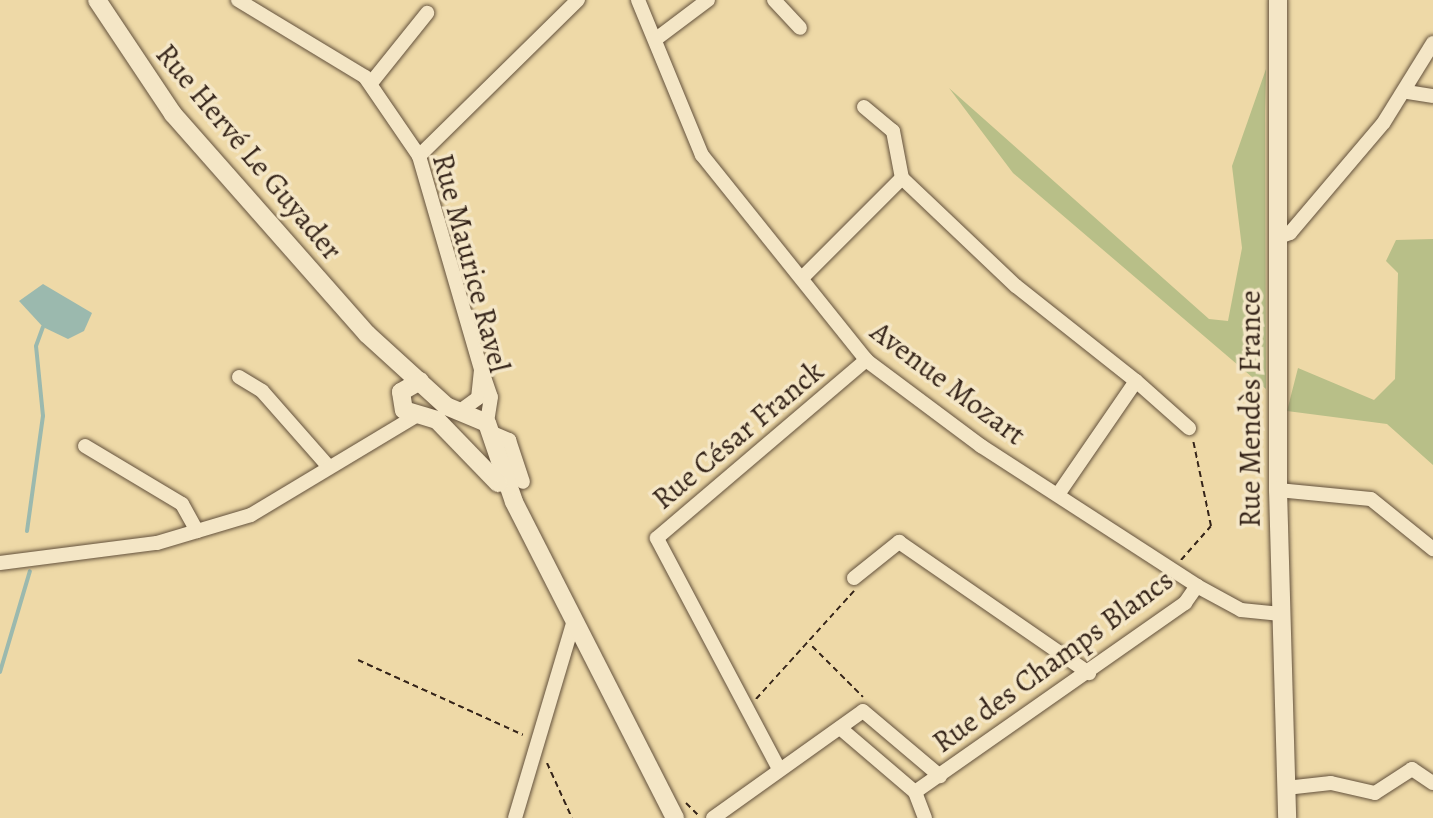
<!DOCTYPE html>
<meta charset="utf-8">
<style>
body{margin:0}
#map{position:relative;width:1433px;height:818px;overflow:hidden;background:#eed9a7;font-family:Alegreya,serif}
div>[style]{position:absolute}
.green>*{inset:0;background:#b8bf88}
.water>*{inset:0;background:#9bb9ae}
.stream>*{height:4px;margin:-2px;padding:0 2px;transform-origin:2px;border-radius:2px;background:#9bb9ae}
.path>*{height:2px;margin-top:-1px;transform-origin:0;background:repeating-linear-gradient(90deg,#352419 0 6px,transparent 0 10px)}
.roads{filter:drop-shadow(0 0 2px #63513c) drop-shadow(0 0 2px #63513c)}
.minor>*{height:14px;margin:-7px;padding:0 7px;transform-origin:7px;border-radius:7px;background:#f4e6c6}
.tertiary>*{height:18px;margin:-9px;padding:0 9px;transform-origin:9px;border-radius:9px;background:#f4e6c6}
span{translate:-50% -50%;white-space:nowrap;text-align:center;line-height:1.15;-webkit-text-stroke:7px #f4e6c6;paint-order:stroke}
.street-label{font-size:30px;color:#352419}
</style>
<div id="map">
<div class="green">
<div style="clip-path:polygon(1266px 69px,1265px 112px,1266px 389px,1013px 173px,949px 88px,1209px 319px,1228px 321px,1242px 248px,1232px 166px)"></div>
<div style="clip-path:polygon(1433px 239px,1433px 465px,1387px 424px,1287px 411px,1298px 368px,1374px 400px,1395px 379px,1398px 273px,1386px 261px,1396px 240px)"></div>
</div>
<div class="water">
<div style="clip-path:polygon(43px 284px,92px 313px,84px 331px,68px 339px,43px 327px,19px 301px)"></div>
</div>
<div class="stream">
<div style="left:27px;top:531px;width:116px;rotate:-82.1deg"></div>
<div style="left:43px;top:416px;width:70px;rotate:-95.7deg"></div>
<div style="left:36px;top:346px;width:20px;rotate:-70deg"></div>
<div style="left:0;top:672px;width:105px;rotate:-73.5deg"></div>
</div>
<div class="path">
<div style="left:1181px;top:560px;width:45px;rotate:-48.6deg"></div>
<div style="left:1211px;top:526px;width:88px;rotate:-101.8deg"></div>
<div style="left:812px;top:646px;width:72px;rotate:45deg"></div>
<div style="left:358px;top:660px;width:181px;rotate:24.4deg"></div>
<div style="left:756px;top:699px;width:146px;rotate:-47.8deg"></div>
<div style="left:547px;top:763px;width:60px;rotate:65.6deg"></div>
<div style="left:686px;top:803px;width:17px;rotate:45deg"></div>
</div>
<div class="roads">
<div class="minor">
<div style="left:238px;top:0;width:149px;rotate:31.2deg"></div>
<div style="left:365px;top:77px;width:96px;rotate:55.6deg"></div>
<div style="left:419px;top:156px;width:223px;rotate:73.8deg"></div>
<div style="left:481px;top:370px;width:28px;rotate:96deg"></div>
<div style="left:478px;top:398px;width:22px;rotate:144deg"></div>
<div style="left:638px;top:0;width:168px;rotate:67.6deg"></div>
<div style="left:702px;top:155px;width:263px;rotate:51.3deg"></div>
<div style="left:866px;top:360px;width:144px;rotate:36.8deg"></div>
<div style="left:981px;top:446px;width:257px;rotate:32.9deg"></div>
<div style="left:1197px;top:586px;width:50px;rotate:28.6deg"></div>
<div style="left:1241px;top:610px;width:40px;rotate:5.7deg"></div>
<div style="left:774px;top:0;width:38px;rotate:47deg"></div>
<div style="left:656px;top:39px;width:65px;rotate:-36.9deg"></div>
<div style="left:371px;top:83px;width:90px;rotate:-51.3deg"></div>
<div style="left:1407px;top:92px;width:26px;rotate:9deg"></div>
<div style="left:864px;top:107px;width:38px;rotate:40deg"></div>
<div style="left:893px;top:131px;width:48px;rotate:79.2deg"></div>
<div style="left:419px;top:156px;width:223px;rotate:-44.5deg"></div>
<div style="left:1279px;top:237px;width:12px;rotate:-20deg"></div>
<div style="left:1290px;top:233px;width:145px;rotate:-49.7deg"></div>
<div style="left:1384px;top:122px;width:93px;rotate:-58.2deg"></div>
<div style="left:802px;top:278px;width:141px;rotate:-45deg"></div>
<div style="left:902px;top:178px;width:157px;rotate:43.5deg"></div>
<div style="left:1016px;top:286px;width:153px;rotate:38.4deg"></div>
<div style="left:1136px;top:381px;width:136px;rotate:124.5deg"></div>
<div style="left:483px;top:374px;width:24px;rotate:71deg"></div>
<div style="left:491px;top:397px;width:26px;rotate:99deg"></div>
<div style="left:239px;top:377px;width:27px;rotate:31deg"></div>
<div style="left:262px;top:391px;width:101px;rotate:48.6deg"></div>
<div style="left:1136px;top:381px;width:71px;rotate:41.6deg"></div>
<div style="left:490px;top:432px;width:21px;rotate:23deg"></div>
<div style="left:509px;top:440px;width:44px;rotate:71.6deg"></div>
<div style="left:85px;top:446px;width:113px;rotate:30.9deg"></div>
<div style="left:182px;top:504px;width:31px;rotate:61deg"></div>
<div style="left:1278px;top:490px;width:93px;rotate:5.5deg"></div>
<div style="left:1371px;top:499px;width:80px;rotate:38.9deg"></div>
<div style="left:0;top:563px;width:158px;rotate:-7.3deg"></div>
<div style="left:157px;top:543px;width:98px;rotate:-16.6deg"></div>
<div style="left:251px;top:515px;width:192px;rotate:-31deg"></div>
<div style="left:854px;top:578px;width:58px;rotate:-38.7deg"></div>
<div style="left:899px;top:542px;width:231px;rotate:34.6deg"></div>
<div style="left:840px;top:728px;width:99px;rotate:40.5deg"></div>
<div style="left:915px;top:792px;width:330px;rotate:-35deg"></div>
<div style="left:1185px;top:603px;width:21px;rotate:-55deg"></div>
<div style="left:778px;top:767px;width:259px;rotate:-117.9deg"></div>
<div style="left:657px;top:538px;width:275px;rotate:-40.4deg"></div>
<div style="left:1286px;top:788px;width:45px;rotate:-6.3deg"></div>
<div style="left:1331px;top:783px;width:45px;rotate:12.8deg"></div>
<div style="left:1375px;top:793px;width:44px;rotate:-33deg"></div>
<div style="left:1412px;top:769px;width:25px;rotate:34deg"></div>
<div style="left:915px;top:792px;width:28px;rotate:69deg"></div>
<div style="left:515px;top:818px;width:207px;rotate:-73.4deg"></div>
<div style="left:713px;top:818px;width:184px;rotate:-35.5deg"></div>
<div style="left:863px;top:711px;width:101px;rotate:40.2deg"></div>
</div>
<div class="tertiary">
<div style="left:97px;top:0;width:137px;rotate:56.3deg"></div>
<div style="left:173px;top:114px;width:293px;rotate:48.6deg"></div>
<div style="left:367px;top:334px;width:107px;rotate:42.3deg"></div>
<div style="left:446px;top:406px;width:44px;rotate:22.5deg"></div>
<div style="left:487px;top:423px;width:83px;rotate:71.1deg"></div>
<div style="left:514px;top:502px;width:355px;rotate:63deg"></div>
<div style="left:1278px;top:0;width:490px;rotate:90deg"></div>
<div style="left:1278px;top:490px;width:328px;rotate:88.4deg"></div>
<div style="left:420px;top:381px;width:22px;rotate:150deg"></div>
<div style="left:401px;top:392px;width:18px;rotate:81deg"></div>
<div style="left:404px;top:410px;width:34px;rotate:17deg"></div>
<div style="left:437px;top:420px;width:88px;rotate:45.9deg"></div>
</div>
</div>
<div class="street-label">
<span style="left:249px;top:152px;rotate:50deg">Rue Hervé Le Guyader</span>
<span style="left:471px;top:263px;rotate:75deg">Rue Maurice Ravel</span>
<span style="left:948px;top:383px;rotate:37deg">Avenue Mozart</span>
<span style="left:1250px;top:409px;rotate:-90deg">Rue Mendès France</span>
<span style="left:738px;top:435px;rotate:-40deg">Rue César Franck</span>
<span style="left:1053px;top:661px;rotate:-36deg">Rue des Champs Blancs</span>
</div>
</div>
